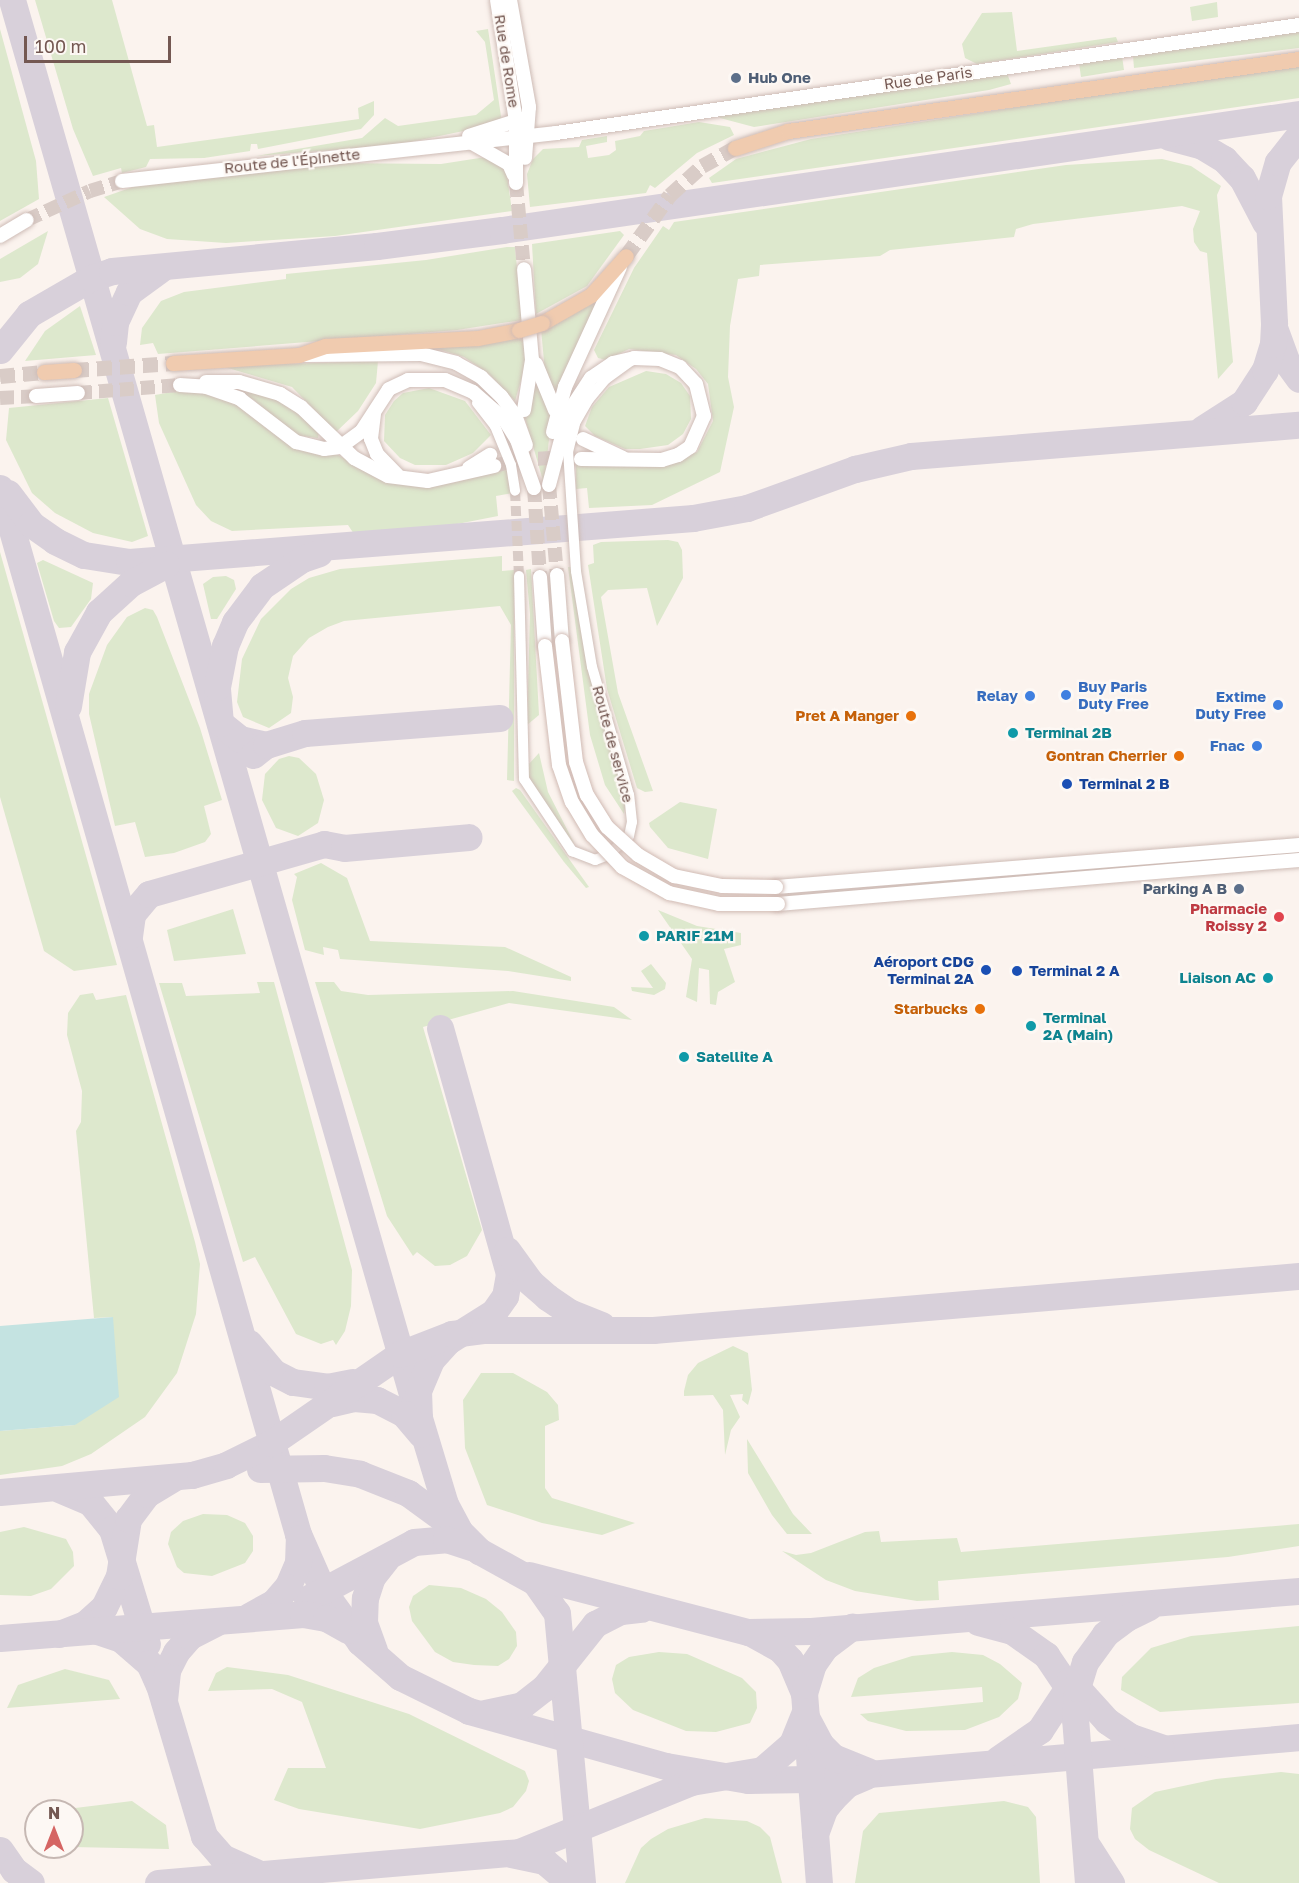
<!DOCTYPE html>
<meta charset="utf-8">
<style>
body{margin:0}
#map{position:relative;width:1299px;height:1883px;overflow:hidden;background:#fbf3ee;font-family:"Golos Text",sans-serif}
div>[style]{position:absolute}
.green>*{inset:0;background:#dde8cd}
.water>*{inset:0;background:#c4e3e1}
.taxiway>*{height:27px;margin:-13.5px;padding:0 13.5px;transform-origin:13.5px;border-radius:13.5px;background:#d8d0da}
.street-tunnel>*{height:10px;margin-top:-5px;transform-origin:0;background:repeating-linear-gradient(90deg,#d9ccc7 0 10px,transparent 0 15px)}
.secondary-tunnel>*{height:14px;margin-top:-7px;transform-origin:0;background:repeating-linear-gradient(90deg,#d9ccc7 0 14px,transparent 0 21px)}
.primary-tunnel>*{height:15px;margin-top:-7.5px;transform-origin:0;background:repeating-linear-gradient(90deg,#d9ccc7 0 15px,transparent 0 23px)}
.roads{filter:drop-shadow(0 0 2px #cebcb6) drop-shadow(0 0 2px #cebcb6)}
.street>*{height:10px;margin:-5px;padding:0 5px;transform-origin:5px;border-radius:5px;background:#fff}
.secondary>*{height:14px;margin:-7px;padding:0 7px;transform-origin:7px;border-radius:7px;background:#fff}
.primary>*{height:15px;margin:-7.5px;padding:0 7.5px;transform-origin:7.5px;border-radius:7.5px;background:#f0cbaf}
.bridges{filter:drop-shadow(0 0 2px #d1bbb4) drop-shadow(0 0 2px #d1bbb4)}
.secondary-bridge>*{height:14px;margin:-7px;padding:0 7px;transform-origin:7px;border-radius:7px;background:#fff}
.primary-bridge>*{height:15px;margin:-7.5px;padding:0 7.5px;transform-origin:7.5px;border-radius:7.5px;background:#f0cbaf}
.dots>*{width:16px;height:16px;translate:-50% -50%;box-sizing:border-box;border:3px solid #fdf8f4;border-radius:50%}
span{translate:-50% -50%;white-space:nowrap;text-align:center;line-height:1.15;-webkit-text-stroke:4.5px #fdf8f4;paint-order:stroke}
.street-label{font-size:15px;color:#745852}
.service-label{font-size:15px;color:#4e5e75;font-weight:700}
.left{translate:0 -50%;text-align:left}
.right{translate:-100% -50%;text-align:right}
.shop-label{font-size:15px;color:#366cbe;font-weight:700}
.food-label{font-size:15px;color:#c56008;font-weight:700}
.culture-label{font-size:15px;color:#0d838f;font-weight:700}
.transit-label{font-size:15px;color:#164399;font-weight:700}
.health-label{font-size:15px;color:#be3a42;font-weight:700}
.north{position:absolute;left:24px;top:1799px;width:60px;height:60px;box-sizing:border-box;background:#fdf8f4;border:2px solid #c6b8b3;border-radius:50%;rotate:0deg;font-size:16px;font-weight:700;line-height:24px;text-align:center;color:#745852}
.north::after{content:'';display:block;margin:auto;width:21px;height:27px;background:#d56563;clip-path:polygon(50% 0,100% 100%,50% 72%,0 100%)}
.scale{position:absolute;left:24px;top:36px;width:147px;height:27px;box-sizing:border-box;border:3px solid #745852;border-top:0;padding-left:8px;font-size:18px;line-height:21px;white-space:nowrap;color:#745852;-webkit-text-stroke:4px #fdf8f4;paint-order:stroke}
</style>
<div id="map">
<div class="green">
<div style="clip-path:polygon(35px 0,112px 0,147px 126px,154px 125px,157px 147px,359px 119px,358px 108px,374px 101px,374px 115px,361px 129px,258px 149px,257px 144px,251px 144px,250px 151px,204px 158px,150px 159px,146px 167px,122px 173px,121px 168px,93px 176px,73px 129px)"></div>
<div style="clip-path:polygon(1217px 2px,1218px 17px,1192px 21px,1190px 7px)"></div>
<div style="clip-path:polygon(1012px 12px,1017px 51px,1116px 37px,1118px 42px,977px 64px,965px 58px,962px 44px,982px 13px)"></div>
<div style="clip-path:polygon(0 29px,36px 161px,39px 199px,0 221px)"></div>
<div style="clip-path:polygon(488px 29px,502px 123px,396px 145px,256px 156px,362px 138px,385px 118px,398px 126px,476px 115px,494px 100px,485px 42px,476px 31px)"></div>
<div style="clip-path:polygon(1299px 32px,1299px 48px,1134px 68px,1133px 56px)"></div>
<div style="clip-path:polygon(1122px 56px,1124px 70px,1081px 77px,1079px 63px)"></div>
<div style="clip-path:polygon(1299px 67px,1299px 98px,712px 183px,709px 178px,736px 159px,811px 139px,1245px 72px)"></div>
<div style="clip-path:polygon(1007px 73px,1011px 84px,989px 90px,754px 127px,720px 118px,718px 114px)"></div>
<div style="clip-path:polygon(699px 122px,730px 127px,734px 135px,697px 153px,655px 188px,650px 185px,646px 193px,530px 207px,527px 174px,533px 159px,543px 149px,579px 147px,582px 140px,607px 136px,607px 142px,586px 146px,588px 158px,609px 155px,616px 150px,615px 141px,640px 136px,644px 131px)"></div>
<div style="clip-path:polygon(486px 157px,506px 168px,512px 211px,335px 236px,226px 243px,167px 239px,140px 229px,104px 197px,153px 180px,333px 163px,441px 164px)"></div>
<div style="clip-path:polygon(1162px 159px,1191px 166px,1221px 186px,1217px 195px,1233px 362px,1218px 379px,1207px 253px,1200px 251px,1194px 242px,1193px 229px,1200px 211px,1182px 206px,1033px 224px,1016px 229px,1014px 237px,890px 250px,880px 256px,760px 265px,759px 276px,738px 279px,730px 326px,728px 377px,734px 407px,720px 472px,652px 505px,589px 508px,587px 488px,576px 489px,576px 462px,665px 466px,697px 452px,713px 421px,708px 384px,696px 369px,676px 355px,629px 349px,606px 360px,598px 358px,594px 350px,634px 268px,663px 226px,669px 230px,674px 222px,1066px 165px)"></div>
<div style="clip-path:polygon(48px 231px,38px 264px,20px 278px,0 282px,0 259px)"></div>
<div style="clip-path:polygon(620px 231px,624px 235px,587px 286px,536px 314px,532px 244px)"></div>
<div style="clip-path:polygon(507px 247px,515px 247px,522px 320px,457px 330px,158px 354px,153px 343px,140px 345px,142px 328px,161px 301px,184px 292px,286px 279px,286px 274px,426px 260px)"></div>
<div style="clip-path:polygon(603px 290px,558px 398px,545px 372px,541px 329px)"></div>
<div style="clip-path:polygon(80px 306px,96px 355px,25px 361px,45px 331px)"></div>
<div style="clip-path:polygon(524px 334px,526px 363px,515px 401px,489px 374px,464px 357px,435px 348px)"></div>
<div style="clip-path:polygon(378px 361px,376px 383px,358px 411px,336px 432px,292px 387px,221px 366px)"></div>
<div style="clip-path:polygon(646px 371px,666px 374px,681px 383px,690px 396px,691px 419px,683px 434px,668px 445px,640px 449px,625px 449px,595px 436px,585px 426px,592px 407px,609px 387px)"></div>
<div style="clip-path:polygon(537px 384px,552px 413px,544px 484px,524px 415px,533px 385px)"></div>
<div style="clip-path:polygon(225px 385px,256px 389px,292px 407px,319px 432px,318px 438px,295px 435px,254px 400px)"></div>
<div style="clip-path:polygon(429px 388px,465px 401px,491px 435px,473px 453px,446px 465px,415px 465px,400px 458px,384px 441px,385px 415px,394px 401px,403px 393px)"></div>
<div style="clip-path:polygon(189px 389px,215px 393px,243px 405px,311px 452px,338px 455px,387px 480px,408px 485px,452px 483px,507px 469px,512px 493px,496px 496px,498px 516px,360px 543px,348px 525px,232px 531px,211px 521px,196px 505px,159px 423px,155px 395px)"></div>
<div style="clip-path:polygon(108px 398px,148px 536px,132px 542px,93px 533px,55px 513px,32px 493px,6px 440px,9px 408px)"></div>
<div style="clip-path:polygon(668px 540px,678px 542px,682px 550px,683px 578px,657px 626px,647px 588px,608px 590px,601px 597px,618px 693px,653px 791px,645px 792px,637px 788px,607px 689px,588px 565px,594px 563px,593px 545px,601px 542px)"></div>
<div style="clip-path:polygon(0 552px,117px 965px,74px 971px,44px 951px,0 797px)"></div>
<div style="clip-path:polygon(502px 556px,502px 571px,514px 570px,514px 781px,507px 780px,511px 625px,500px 606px,344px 621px,328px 627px,309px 638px,293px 656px,288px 678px,293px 697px,291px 713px,269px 728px,243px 717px,237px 702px,242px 659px,261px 619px,291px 589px,309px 578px,340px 569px)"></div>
<div style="clip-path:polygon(43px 560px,93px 583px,91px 599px,71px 627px,59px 628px,54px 621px,37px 563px)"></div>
<div style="clip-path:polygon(568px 567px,572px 567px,586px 655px,626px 804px,624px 814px,605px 785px,590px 735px)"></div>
<div style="clip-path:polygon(531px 569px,539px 715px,527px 725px,530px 614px,526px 570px)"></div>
<div style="clip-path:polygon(226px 576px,234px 580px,236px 589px,217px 619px,211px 619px,203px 584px,213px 577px)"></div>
<div style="clip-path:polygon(145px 608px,153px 610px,157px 617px,200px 728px,222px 800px,204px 806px,211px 834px,205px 842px,174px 853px,145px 857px,135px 822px,115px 826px,89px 714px,89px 694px,107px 645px,127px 617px)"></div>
<div style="clip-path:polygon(539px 753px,548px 792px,575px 845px,530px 782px,527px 766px)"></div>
<div style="clip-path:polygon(289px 756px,299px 758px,316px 774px,324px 800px,318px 823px,298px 836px,276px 828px,262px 800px,265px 774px,279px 759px)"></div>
<div style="clip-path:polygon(516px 788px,520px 790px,589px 887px,586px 888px,564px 862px,512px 791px)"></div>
<div style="clip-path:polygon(680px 802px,717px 809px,708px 859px,668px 848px,650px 827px,649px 823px)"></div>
<div style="clip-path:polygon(321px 863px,347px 878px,370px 941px,505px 947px,571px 977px,571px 981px,508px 971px,340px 959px,338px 950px,323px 947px,324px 955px,305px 950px,292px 900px,297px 877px,294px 874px)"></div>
<div style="clip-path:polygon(233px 909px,246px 954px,174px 961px,167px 930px)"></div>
<div style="clip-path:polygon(658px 910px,697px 926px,741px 933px,741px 945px,724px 949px,735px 982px,718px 992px,716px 1005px,710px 1004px,709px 970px,699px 968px,697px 1002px,686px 997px,692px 959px)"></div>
<div style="clip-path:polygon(651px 964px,666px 983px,665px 989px,654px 995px,632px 991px,631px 987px,653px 988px,641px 971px)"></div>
<div style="clip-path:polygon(257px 982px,274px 982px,352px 1270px,351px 1306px,345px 1331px,336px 1345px,333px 1340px,321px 1344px,296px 1334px,255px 1257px,243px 1262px,159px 983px,182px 983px,186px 996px,260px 993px)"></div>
<div style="clip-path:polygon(315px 982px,334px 982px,341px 991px,368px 995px,513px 991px,614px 1007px,632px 1020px,509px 1003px,423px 1027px,482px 1230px,467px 1256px,450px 1265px,435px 1266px,417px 1252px,413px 1256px,387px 1216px)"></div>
<div style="clip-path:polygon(93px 993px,96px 1000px,126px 995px,195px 1242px,200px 1264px,196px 1314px,177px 1373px,145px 1417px,91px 1454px,62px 1466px,0 1475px,0 1431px,75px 1425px,113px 1317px,94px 1318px,76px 1131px,81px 1122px,82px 1091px,67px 1035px,68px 1013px,80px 995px)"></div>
<div style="clip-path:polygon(733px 1346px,748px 1353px,752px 1390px,748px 1405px,742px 1400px,743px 1394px,730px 1395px,740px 1417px,731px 1430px,725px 1455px,723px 1410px,713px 1395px,684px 1396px,684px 1391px,688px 1375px,698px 1363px)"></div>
<div style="clip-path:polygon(481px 1373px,513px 1373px,547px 1392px,558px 1405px,559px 1420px,545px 1426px,545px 1488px,552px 1498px,635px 1523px,602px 1535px,542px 1523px,487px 1505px,465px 1448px,463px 1400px)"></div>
<div style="clip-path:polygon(747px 1439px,793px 1514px,812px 1534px,787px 1534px,772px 1515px,748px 1473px)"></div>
<div style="clip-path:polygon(203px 1514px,227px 1515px,245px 1523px,253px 1536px,253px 1551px,245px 1563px,212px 1576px,184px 1573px,177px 1567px,168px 1544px,171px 1532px,183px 1521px)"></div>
<div style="clip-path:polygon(1299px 1524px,1299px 1546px,1228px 1557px,938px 1581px,939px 1600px,917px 1601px,855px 1591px,826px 1580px,782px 1551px,796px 1555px,811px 1553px,865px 1532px,879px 1531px,881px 1542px,957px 1538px,961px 1552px)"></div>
<div style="clip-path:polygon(24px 1527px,66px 1539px,73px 1552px,74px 1566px,51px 1589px,31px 1596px,0 1595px,0 1532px)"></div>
<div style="clip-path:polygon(429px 1585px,461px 1588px,486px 1599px,502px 1612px,516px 1632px,517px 1646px,509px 1659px,498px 1666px,474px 1665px,453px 1662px,435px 1652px,412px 1621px,409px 1607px,413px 1596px)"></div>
<div style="clip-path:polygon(1299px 1626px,1299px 1703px,1160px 1712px,1121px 1690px,1122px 1677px,1151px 1648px,1191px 1636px)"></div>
<div style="clip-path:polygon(659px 1652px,687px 1654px,742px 1678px,756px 1692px,757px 1708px,750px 1723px,716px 1732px,686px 1731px,633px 1710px,615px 1693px,612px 1679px,616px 1665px,629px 1657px)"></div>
<div style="clip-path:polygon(952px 1652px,983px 1655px,1000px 1664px,1022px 1683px,1018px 1699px,999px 1717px,965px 1730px,906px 1731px,868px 1721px,860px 1714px,983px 1702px,982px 1687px,851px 1697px,858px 1678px,874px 1668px,912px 1656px)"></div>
<div style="clip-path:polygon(227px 1667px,288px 1675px,409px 1714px,525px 1771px,529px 1781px,526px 1791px,513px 1807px,500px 1813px,420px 1829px,299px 1809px,274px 1800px,288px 1768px,326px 1768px,302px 1702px,272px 1689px,208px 1691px,216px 1673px)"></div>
<div style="clip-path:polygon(65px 1669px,109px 1680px,120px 1699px,7px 1708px,18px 1685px)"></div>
<div style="clip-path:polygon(1281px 1772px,1299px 1774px,1299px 1883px,1219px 1883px,1149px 1850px,1135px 1839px,1130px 1829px,1132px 1808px,1155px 1792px,1216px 1779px)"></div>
<div style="clip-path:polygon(132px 1801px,166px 1825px,169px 1849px,72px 1847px,72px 1811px,51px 1811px)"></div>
<div style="clip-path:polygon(1004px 1801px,1028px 1807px,1036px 1817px,1040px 1883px,855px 1883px,863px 1831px,879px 1813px)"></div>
<div style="clip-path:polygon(705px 1818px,747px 1821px,760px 1827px,770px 1837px,782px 1883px,625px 1883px,641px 1848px,651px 1839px,668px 1829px)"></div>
</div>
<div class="water">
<div style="clip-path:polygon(113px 1317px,119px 1397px,75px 1425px,0 1431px,0 1326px)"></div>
</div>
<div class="taxiway">
<div style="left:12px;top:0;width:1475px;rotate:73.99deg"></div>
<div style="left:1169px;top:137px;width:34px;rotate:15deg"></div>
<div style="left:1202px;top:146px;width:26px;rotate:31deg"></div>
<div style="left:1224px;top:159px;width:26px;rotate:47deg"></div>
<div style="left:1242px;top:178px;width:50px;rotate:62.4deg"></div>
<div style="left:1275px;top:330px;width:33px;rotate:70deg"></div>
<div style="left:1286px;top:361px;width:22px;rotate:54deg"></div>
<div style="left:113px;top:342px;width:20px;rotate:-84deg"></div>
<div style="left:115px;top:322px;width:33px;rotate:-65deg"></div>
<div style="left:129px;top:292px;width:39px;rotate:-36deg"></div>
<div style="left:0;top:350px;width:46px;rotate:-51.1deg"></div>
<div style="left:29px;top:314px;width:72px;rotate:-30.1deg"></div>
<div style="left:91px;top:278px;width:22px;rotate:-18deg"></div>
<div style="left:112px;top:271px;width:266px;rotate:-5.4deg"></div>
<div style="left:377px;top:246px;width:126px;rotate:-7.3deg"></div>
<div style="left:502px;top:230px;width:805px;rotate:-8.28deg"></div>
<div style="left:1202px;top:429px;width:50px;rotate:-32.7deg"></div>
<div style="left:1244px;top:402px;width:38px;rotate:-57deg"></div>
<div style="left:1265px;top:370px;width:27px;rotate:-73deg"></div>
<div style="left:1273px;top:344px;width:21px;rotate:-87deg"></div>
<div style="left:1274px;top:323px;width:127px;rotate:-92.7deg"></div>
<div style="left:1268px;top:196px;width:35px;rotate:-74deg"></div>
<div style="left:1278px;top:162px;width:34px;rotate:-52deg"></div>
<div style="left:0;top:488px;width:1088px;rotate:74.1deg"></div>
<div style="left:298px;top:1534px;width:62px;rotate:66.3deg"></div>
<div style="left:323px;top:1591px;width:63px;rotate:54deg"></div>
<div style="left:360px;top:1642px;width:53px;rotate:41.2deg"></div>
<div style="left:400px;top:1677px;width:77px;rotate:26.2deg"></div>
<div style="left:469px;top:1711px;width:205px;rotate:15.6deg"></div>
<div style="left:666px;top:1766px;width:83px;rotate:9.7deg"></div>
<div style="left:748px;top:1780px;width:62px;rotate:-0.9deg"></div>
<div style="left:810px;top:1779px;width:491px;rotate:-4.9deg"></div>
<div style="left:8px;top:493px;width:39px;rotate:53deg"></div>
<div style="left:31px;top:524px;width:29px;rotate:35deg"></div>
<div style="left:55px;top:541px;width:32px;rotate:26deg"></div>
<div style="left:84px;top:555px;width:46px;rotate:8.8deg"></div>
<div style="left:129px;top:562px;width:566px;rotate:-4.46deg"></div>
<div style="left:693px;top:518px;width:55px;rotate:-10.5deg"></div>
<div style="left:747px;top:508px;width:115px;rotate:-19.9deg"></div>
<div style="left:855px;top:469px;width:57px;rotate:-13.1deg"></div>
<div style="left:911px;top:456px;width:389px;rotate:-4.6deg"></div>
<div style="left:68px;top:706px;width:55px;rotate:-80.5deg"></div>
<div style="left:77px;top:652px;width:46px;rotate:-61.2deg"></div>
<div style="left:99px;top:612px;width:43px;rotate:-42.2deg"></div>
<div style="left:131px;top:583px;width:40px;rotate:-28deg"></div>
<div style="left:266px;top:745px;width:27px;rotate:-167deg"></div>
<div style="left:240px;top:739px;width:26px;rotate:-141deg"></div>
<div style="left:220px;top:723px;width:36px;rotate:-95deg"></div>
<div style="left:217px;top:687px;width:42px;rotate:-79deg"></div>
<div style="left:225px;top:646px;width:26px;rotate:-67deg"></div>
<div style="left:235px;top:622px;width:45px;rotate:-53.1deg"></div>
<div style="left:262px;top:586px;width:48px;rotate:-34deg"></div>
<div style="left:302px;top:559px;width:18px;rotate:-19deg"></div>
<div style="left:253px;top:755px;width:16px;rotate:-38deg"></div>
<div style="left:266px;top:745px;width:41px;rotate:-17.1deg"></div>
<div style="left:305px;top:733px;width:195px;rotate:-4.4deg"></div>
<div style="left:129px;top:936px;width:22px;rotate:-82deg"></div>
<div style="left:132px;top:914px;width:26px;rotate:-50deg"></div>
<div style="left:149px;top:894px;width:182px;rotate:-15.9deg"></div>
<div style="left:324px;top:844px;width:20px;rotate:11deg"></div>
<div style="left:344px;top:848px;width:125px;rotate:-5deg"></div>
<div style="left:440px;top:1028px;width:255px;rotate:74.3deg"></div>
<div style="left:509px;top:1274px;width:22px;rotate:100deg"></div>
<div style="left:505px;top:1296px;width:19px;rotate:125deg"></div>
<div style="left:494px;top:1312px;width:54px;rotate:147.8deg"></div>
<div style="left:448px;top:1341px;width:25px;rotate:132deg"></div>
<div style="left:431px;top:1360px;width:33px;rotate:113deg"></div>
<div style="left:418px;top:1390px;width:28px;rotate:88deg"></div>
<div style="left:419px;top:1418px;width:90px;rotate:73.2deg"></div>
<div style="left:445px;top:1504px;width:32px;rotate:62deg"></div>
<div style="left:460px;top:1532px;width:27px;rotate:45deg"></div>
<div style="left:479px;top:1551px;width:64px;rotate:29deg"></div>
<div style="left:535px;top:1582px;width:38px;rotate:55deg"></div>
<div style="left:557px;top:1613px;width:271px;rotate:84.7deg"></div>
<div style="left:507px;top:1250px;width:39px;rotate:54deg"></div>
<div style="left:530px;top:1282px;width:23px;rotate:41deg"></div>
<div style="left:547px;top:1297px;width:27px;rotate:34deg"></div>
<div style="left:569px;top:1312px;width:35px;rotate:22deg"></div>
<div style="left:249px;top:1343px;width:38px;rotate:50deg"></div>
<div style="left:273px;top:1372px;width:22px;rotate:27deg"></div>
<div style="left:293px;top:1382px;width:34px;rotate:8deg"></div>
<div style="left:327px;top:1387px;width:26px;rotate:-11deg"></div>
<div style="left:332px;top:1403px;width:23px;rotate:-13deg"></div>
<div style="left:354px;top:1398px;width:23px;rotate:5deg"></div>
<div style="left:377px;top:1400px;width:30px;rotate:27deg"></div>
<div style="left:404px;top:1414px;width:26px;rotate:50deg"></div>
<div style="left:260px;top:1469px;width:64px;rotate:-0.9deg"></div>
<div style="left:324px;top:1468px;width:36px;rotate:9deg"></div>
<div style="left:360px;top:1474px;width:52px;rotate:21.6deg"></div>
<div style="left:408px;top:1493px;width:56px;rotate:36.3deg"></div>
<div style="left:59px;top:1489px;width:34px;rotate:23deg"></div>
<div style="left:90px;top:1502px;width:35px;rotate:51deg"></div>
<div style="left:112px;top:1529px;width:120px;rotate:73.1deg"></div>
<div style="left:0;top:1492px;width:193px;rotate:-5.1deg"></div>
<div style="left:192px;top:1475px;width:35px;rotate:-16deg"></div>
<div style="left:226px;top:1465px;width:50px;rotate:-26.1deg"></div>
<div style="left:271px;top:1443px;width:157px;rotate:-34.6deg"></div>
<div style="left:400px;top:1354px;width:56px;rotate:-21deg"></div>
<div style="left:452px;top:1334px;width:31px;rotate:-7deg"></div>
<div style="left:483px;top:1330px;width:170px"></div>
<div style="left:653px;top:1330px;width:648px;rotate:-4.78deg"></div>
<div style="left:529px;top:1575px;width:226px;rotate:14.6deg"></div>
<div style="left:748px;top:1632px;width:63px;rotate:-0.9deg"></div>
<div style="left:811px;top:1631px;width:490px;rotate:-4.7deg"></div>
<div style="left:307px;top:1599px;width:121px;rotate:-28deg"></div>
<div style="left:414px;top:1542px;width:32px;rotate:-5deg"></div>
<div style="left:446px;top:1539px;width:29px;rotate:18deg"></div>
<div style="left:249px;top:1616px;width:29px;rotate:-29deg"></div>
<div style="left:274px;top:1602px;width:21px;rotate:-49deg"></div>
<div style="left:288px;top:1586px;width:25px;rotate:-67deg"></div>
<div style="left:298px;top:1563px;width:25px;rotate:-88deg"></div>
<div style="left:978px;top:1622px;width:35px;rotate:15deg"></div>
<div style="left:1012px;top:1631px;width:42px;rotate:35.2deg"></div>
<div style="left:1046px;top:1655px;width:40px;rotate:56deg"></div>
<div style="left:1068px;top:1688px;width:22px;rotate:74deg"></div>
<div style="left:100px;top:1632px;width:22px;rotate:18deg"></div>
<div style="left:121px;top:1639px;width:37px;rotate:41deg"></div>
<div style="left:149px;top:1663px;width:24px;rotate:66deg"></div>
<div style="left:159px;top:1685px;width:158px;rotate:73.4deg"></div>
<div style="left:204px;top:1836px;width:28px;rotate:49deg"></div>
<div style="left:222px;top:1857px;width:37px;rotate:24deg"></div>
<div style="left:751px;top:1633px;width:33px;rotate:29deg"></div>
<div style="left:780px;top:1649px;width:15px;rotate:48deg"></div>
<div style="left:790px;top:1660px;width:36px;rotate:67deg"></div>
<div style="left:804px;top:1693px;width:191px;rotate:85.5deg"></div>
<div style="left:59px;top:1634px;width:28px;rotate:-21deg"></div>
<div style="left:85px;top:1624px;width:25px;rotate:-42deg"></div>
<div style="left:104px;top:1607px;width:34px;rotate:-64deg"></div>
<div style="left:119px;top:1576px;width:58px;rotate:-81deg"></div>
<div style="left:128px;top:1519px;width:31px;rotate:-53deg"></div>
<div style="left:147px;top:1494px;width:31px;rotate:-31deg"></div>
<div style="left:0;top:1638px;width:304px;rotate:-4.5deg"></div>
<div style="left:303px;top:1614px;width:23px;rotate:10deg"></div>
<div style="left:326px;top:1618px;width:25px;rotate:29deg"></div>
<div style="left:374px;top:1650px;width:30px;rotate:-110deg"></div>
<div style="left:364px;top:1622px;width:24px;rotate:-88deg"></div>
<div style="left:365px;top:1598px;width:22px;rotate:-72deg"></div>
<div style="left:372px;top:1577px;width:23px;rotate:-52deg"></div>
<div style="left:1070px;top:1680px;width:55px;rotate:47.9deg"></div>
<div style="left:1107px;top:1721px;width:29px;rotate:34deg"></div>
<div style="left:1131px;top:1737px;width:31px;rotate:19deg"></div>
<div style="left:804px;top:1693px;width:30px;rotate:-73deg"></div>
<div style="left:813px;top:1664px;width:21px;rotate:-55deg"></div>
<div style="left:825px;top:1647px;width:34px;rotate:-37deg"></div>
<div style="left:164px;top:1700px;width:30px;rotate:-84deg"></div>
<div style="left:167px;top:1670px;width:20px;rotate:-63deg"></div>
<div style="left:176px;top:1652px;width:21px;rotate:-49deg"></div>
<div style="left:190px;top:1636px;width:28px;rotate:-27deg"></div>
<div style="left:485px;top:1713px;width:38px;rotate:-12deg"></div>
<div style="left:522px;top:1705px;width:28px;rotate:-38deg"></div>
<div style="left:544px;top:1688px;width:82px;rotate:-51.4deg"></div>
<div style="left:595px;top:1624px;width:29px;rotate:-27deg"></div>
<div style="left:621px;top:1611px;width:20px;rotate:-6deg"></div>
<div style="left:807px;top:1719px;width:30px;rotate:62deg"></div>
<div style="left:821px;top:1745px;width:17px;rotate:45deg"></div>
<div style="left:833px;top:1757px;width:38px;rotate:22deg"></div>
<div style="left:998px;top:1759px;width:51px;rotate:-34.6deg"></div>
<div style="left:1040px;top:1730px;width:60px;rotate:-56.6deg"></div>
<div style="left:815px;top:1834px;width:27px;rotate:-70deg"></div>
<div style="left:824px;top:1809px;width:13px;rotate:-51deg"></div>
<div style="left:832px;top:1799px;width:21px;rotate:-45deg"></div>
<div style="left:847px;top:1784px;width:21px;rotate:-23deg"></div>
<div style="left:1088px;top:1847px;width:43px;rotate:57.4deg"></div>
<div style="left:0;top:1850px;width:24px;rotate:55deg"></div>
<div style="left:14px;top:1870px;width:21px;rotate:37deg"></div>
<div style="left:511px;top:1854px;width:34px;rotate:12deg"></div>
<div style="left:544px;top:1861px;width:34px;rotate:40deg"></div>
<div style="left:158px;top:1883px;width:362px;rotate:-4.9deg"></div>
<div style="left:519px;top:1852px;width:186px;rotate:-22.1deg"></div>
<div style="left:691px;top:1782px;width:72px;rotate:-9.6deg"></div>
<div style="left:762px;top:1770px;width:40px;rotate:-41deg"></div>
<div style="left:792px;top:1744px;width:35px;rotate:-68deg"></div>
<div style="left:1088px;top:1883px;width:165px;rotate:-94.5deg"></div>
<div style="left:1075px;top:1719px;width:31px;rotate:-86deg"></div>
<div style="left:1077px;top:1688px;width:27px;rotate:-73deg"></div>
<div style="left:1085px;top:1662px;width:34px;rotate:-54deg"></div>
<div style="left:1105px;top:1634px;width:26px;rotate:-37deg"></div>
<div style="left:1126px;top:1618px;width:25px;rotate:-26deg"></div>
</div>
<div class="street-tunnel">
<div style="left:515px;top:491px;width:85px;rotate:87.3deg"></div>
</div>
<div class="secondary-tunnel">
<div style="left:516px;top:183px;width:86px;rotate:84.7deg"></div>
<div style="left:27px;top:220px;width:69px;rotate:-24.7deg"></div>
<div style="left:90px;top:191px;width:34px;rotate:-17deg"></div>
<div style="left:78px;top:393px;width:102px;rotate:-4.5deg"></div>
<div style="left:0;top:398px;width:36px;rotate:-3deg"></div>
<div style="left:494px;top:466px;width:24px;rotate:-15deg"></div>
<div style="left:517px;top:460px;width:50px;rotate:-3.4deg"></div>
<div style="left:549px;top:485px;width:90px;rotate:84.9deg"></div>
<div style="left:534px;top:488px;width:89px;rotate:86.1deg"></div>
</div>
<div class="primary-tunnel">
<div style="left:626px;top:256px;width:75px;rotate:-54.2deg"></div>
<div style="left:670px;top:195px;width:43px;rotate:-42.2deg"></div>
<div style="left:702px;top:166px;width:38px;rotate:-29deg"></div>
<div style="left:74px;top:370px;width:99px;rotate:-4deg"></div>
<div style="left:0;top:376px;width:44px;rotate:-5.2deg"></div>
</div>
<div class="roads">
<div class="street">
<div style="left:477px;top:403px;width:29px;rotate:52deg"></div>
<div style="left:495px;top:426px;width:42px;rotate:67.7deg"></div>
<div style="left:511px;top:465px;width:26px;rotate:81deg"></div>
<div style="left:519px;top:576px;width:203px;rotate:88.6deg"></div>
<div style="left:524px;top:779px;width:87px;rotate:56.3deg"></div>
<div style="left:572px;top:851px;width:25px;rotate:21deg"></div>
<div style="left:595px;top:860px;width:14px;rotate:-21deg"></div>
<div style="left:608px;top:855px;width:28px;rotate:-42deg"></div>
<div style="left:629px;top:836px;width:14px;rotate:-78deg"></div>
<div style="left:632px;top:822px;width:27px;rotate:-96deg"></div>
<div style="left:629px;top:795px;width:133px;rotate:-106.1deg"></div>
<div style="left:592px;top:667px;width:97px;rotate:-99.5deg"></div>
<div style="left:576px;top:571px;width:119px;rotate:-93.8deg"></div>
<div style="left:568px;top:452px;width:30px;rotate:-76deg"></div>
<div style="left:575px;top:423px;width:28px;rotate:-60deg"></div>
<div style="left:589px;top:399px;width:26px;rotate:-50deg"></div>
<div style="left:606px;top:379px;width:32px;rotate:-36deg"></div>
</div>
<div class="secondary">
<div style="left:497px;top:0;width:123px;rotate:81.1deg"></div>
<div style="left:516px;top:122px;width:61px;rotate:90deg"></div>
<div style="left:510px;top:0;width:109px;rotate:79.9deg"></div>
<div style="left:529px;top:107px;width:51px;rotate:94.5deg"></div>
<div style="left:469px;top:136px;width:56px;rotate:-17.8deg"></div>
<div style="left:472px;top:143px;width:43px;rotate:29.6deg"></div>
<div style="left:509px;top:164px;width:12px;rotate:66deg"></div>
<div style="left:122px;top:181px;width:437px;rotate:-6.3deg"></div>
<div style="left:556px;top:133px;width:751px;rotate:-8.27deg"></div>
<div style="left:0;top:236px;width:31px;rotate:-31deg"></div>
<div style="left:306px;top:355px;width:115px;rotate:-0.5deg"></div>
<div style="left:421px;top:354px;width:36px;rotate:14deg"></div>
<div style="left:456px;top:363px;width:29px;rotate:29deg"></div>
<div style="left:481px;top:377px;width:28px;rotate:44deg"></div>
<div style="left:501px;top:396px;width:24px;rotate:54deg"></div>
<div style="left:515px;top:415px;width:32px;rotate:70deg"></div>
<div style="left:536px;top:364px;width:50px;rotate:67.6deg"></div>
<div style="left:206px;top:382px;width:33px"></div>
<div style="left:239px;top:382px;width:43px;rotate:16.3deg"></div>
<div style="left:280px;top:394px;width:25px;rotate:32deg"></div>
<div style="left:301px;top:407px;width:74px;rotate:43.9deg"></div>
<div style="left:354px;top:458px;width:38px;rotate:28deg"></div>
<div style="left:388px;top:476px;width:40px;rotate:7.1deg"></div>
<div style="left:428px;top:481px;width:68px;rotate:-12.8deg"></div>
<div style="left:180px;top:385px;width:26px;rotate:4deg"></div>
<div style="left:206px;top:387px;width:36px;rotate:19deg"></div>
<div style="left:240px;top:399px;width:71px;rotate:37.5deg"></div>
<div style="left:296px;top:442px;width:29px;rotate:14deg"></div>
<div style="left:324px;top:449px;width:16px;rotate:-7deg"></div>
<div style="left:340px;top:447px;width:26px;rotate:-36deg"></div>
<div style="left:361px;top:432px;width:51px;rotate:-56.9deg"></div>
<div style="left:389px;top:389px;width:21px;rotate:-25deg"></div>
<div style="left:408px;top:380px;width:37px"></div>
<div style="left:445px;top:380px;width:30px;rotate:23deg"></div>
<div style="left:473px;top:392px;width:41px;rotate:41.1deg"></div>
<div style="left:504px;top:419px;width:25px;rotate:58deg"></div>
<div style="left:517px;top:440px;width:51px;rotate:70.5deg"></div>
<div style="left:36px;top:396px;width:42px;rotate:-4.1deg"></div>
<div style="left:524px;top:410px;width:51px;rotate:-80.9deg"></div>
<div style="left:532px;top:360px;width:91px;rotate:-95deg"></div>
<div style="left:374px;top:414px;width:25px;rotate:97deg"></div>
<div style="left:371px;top:439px;width:16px;rotate:68deg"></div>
<div style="left:377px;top:454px;width:29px;rotate:46deg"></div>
<div style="left:553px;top:432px;width:47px;rotate:-75.1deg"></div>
<div style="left:565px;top:387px;width:132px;rotate:-65.4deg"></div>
<div style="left:583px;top:439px;width:44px;rotate:25.4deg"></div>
<div style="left:469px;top:468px;width:25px;rotate:-32deg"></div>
<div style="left:549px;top:485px;width:74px;rotate:-75.2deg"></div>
<div style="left:568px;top:413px;width:42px;rotate:-56.7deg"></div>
<div style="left:591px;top:378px;width:27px;rotate:-34deg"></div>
<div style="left:613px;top:363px;width:22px;rotate:-13deg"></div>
<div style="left:634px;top:358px;width:26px;rotate:2deg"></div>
<div style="left:660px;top:359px;width:22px;rotate:22deg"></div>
<div style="left:680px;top:367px;width:23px;rotate:47deg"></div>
<div style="left:696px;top:384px;width:33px;rotate:76deg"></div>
<div style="left:704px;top:416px;width:34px;rotate:114deg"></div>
<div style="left:690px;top:447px;width:14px;rotate:146deg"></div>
<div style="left:678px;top:455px;width:17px;rotate:163deg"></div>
<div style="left:662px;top:460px;width:81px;rotate:-179.3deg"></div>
<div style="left:557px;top:575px;width:66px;rotate:85.7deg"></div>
<div style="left:540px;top:577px;width:69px;rotate:85.9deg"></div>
<div style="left:776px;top:887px;width:525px;rotate:-4.59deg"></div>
<div style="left:778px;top:904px;width:523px;rotate:-4.83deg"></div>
</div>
<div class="primary">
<div style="left:735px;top:148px;width:56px;rotate:-17.8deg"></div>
<div style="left:788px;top:131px;width:516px;rotate:-8.02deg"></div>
<div style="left:542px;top:323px;width:56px;rotate:-29.7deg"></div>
<div style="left:591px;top:295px;width:52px;rotate:-48.1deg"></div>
<div style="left:173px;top:363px;width:126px;rotate:-3.6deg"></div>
<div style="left:299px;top:355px;width:28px;rotate:-19deg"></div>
<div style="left:325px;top:346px;width:153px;rotate:-3deg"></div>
<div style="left:478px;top:338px;width:42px;rotate:-11deg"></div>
<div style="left:44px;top:372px;width:30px;rotate:-4deg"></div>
</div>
</div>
<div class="bridges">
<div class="secondary-bridge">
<div style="left:562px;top:641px;width:122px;rotate:83.4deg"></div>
<div style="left:576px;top:762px;width:35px;rotate:72deg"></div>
<div style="left:587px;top:795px;width:38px;rotate:58deg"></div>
<div style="left:607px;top:827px;width:42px;rotate:42.1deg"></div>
<div style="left:638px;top:855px;width:42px;rotate:30.3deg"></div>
<div style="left:674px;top:876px;width:49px;rotate:11.8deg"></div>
<div style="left:722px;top:886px;width:54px;rotate:1.1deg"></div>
<div style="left:545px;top:646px;width:120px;rotate:83.3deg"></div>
<div style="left:559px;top:765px;width:39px;rotate:71deg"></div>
<div style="left:572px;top:802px;width:39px;rotate:59deg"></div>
<div style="left:592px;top:835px;width:44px;rotate:46.8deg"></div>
<div style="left:622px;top:867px;width:54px;rotate:29deg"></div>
<div style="left:669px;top:893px;width:51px;rotate:12.4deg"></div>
<div style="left:719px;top:904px;width:59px"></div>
</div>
<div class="primary-bridge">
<div style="left:519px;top:330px;width:24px;rotate:-17deg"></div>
</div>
</div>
<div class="dots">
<div style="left:736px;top:78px;background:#5c6f8a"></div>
<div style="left:1066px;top:695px;background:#3f7fe0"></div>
<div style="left:1030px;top:696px;background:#3f7fe0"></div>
<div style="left:1278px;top:705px;background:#3f7fe0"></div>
<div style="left:911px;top:716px;background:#e8710a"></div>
<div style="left:1013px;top:733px;background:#0f9aa8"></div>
<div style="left:1257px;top:746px;background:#3f7fe0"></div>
<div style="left:1179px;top:756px;background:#e8710a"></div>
<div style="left:1067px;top:784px;background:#1a4fb4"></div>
<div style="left:1239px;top:889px;background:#5c6f8a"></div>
<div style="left:1279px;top:917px;background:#e0444e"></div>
<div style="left:644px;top:936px;background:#0f9aa8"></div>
<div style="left:986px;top:970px;background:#1a4fb4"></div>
<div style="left:1017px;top:971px;background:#1a4fb4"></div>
<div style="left:1268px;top:978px;background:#0f9aa8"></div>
<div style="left:980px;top:1009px;background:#e8710a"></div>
<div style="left:1031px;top:1026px;background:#0f9aa8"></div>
<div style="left:684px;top:1057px;background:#0f9aa8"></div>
</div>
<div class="street-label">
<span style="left:507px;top:61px;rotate:81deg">Rue de Rome</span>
<span style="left:928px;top:78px;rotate:-8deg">Rue de Paris</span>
<span style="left:292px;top:161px;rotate:-6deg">Route de l'Épinette</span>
<span style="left:613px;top:744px;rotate:75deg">Route de service</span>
</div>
<div class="service-label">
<span class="left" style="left:748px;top:78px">Hub One</span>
<span class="right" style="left:1227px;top:889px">Parking A B</span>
</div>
<div class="shop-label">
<span class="left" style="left:1078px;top:695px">Buy Paris<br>Duty Free</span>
<span class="right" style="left:1018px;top:696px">Relay</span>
<span class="right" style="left:1266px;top:705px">Extime<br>Duty Free</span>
<span class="right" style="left:1245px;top:746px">Fnac</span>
</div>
<div class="food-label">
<span class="right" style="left:899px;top:716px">Pret A Manger</span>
<span class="right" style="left:1167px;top:756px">Gontran Cherrier</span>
<span class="right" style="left:968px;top:1009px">Starbucks</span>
</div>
<div class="culture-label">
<span class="left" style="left:1025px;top:733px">Terminal 2B</span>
<span class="left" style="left:656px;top:936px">PARIF 21M</span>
<span class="right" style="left:1256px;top:978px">Liaison AC</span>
<span class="left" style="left:1043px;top:1026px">Terminal<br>2A (Main)</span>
<span class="left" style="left:696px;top:1057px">Satellite A</span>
</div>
<div class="transit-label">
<span class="left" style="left:1079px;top:784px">Terminal 2 B</span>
<span class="right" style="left:974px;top:970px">Aéroport CDG<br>Terminal 2A</span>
<span class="left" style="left:1029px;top:971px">Terminal 2 A</span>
</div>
<div class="health-label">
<span class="right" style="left:1267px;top:917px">Pharmacie<br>Roissy 2</span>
</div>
<div class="north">N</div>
<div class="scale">100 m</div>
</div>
